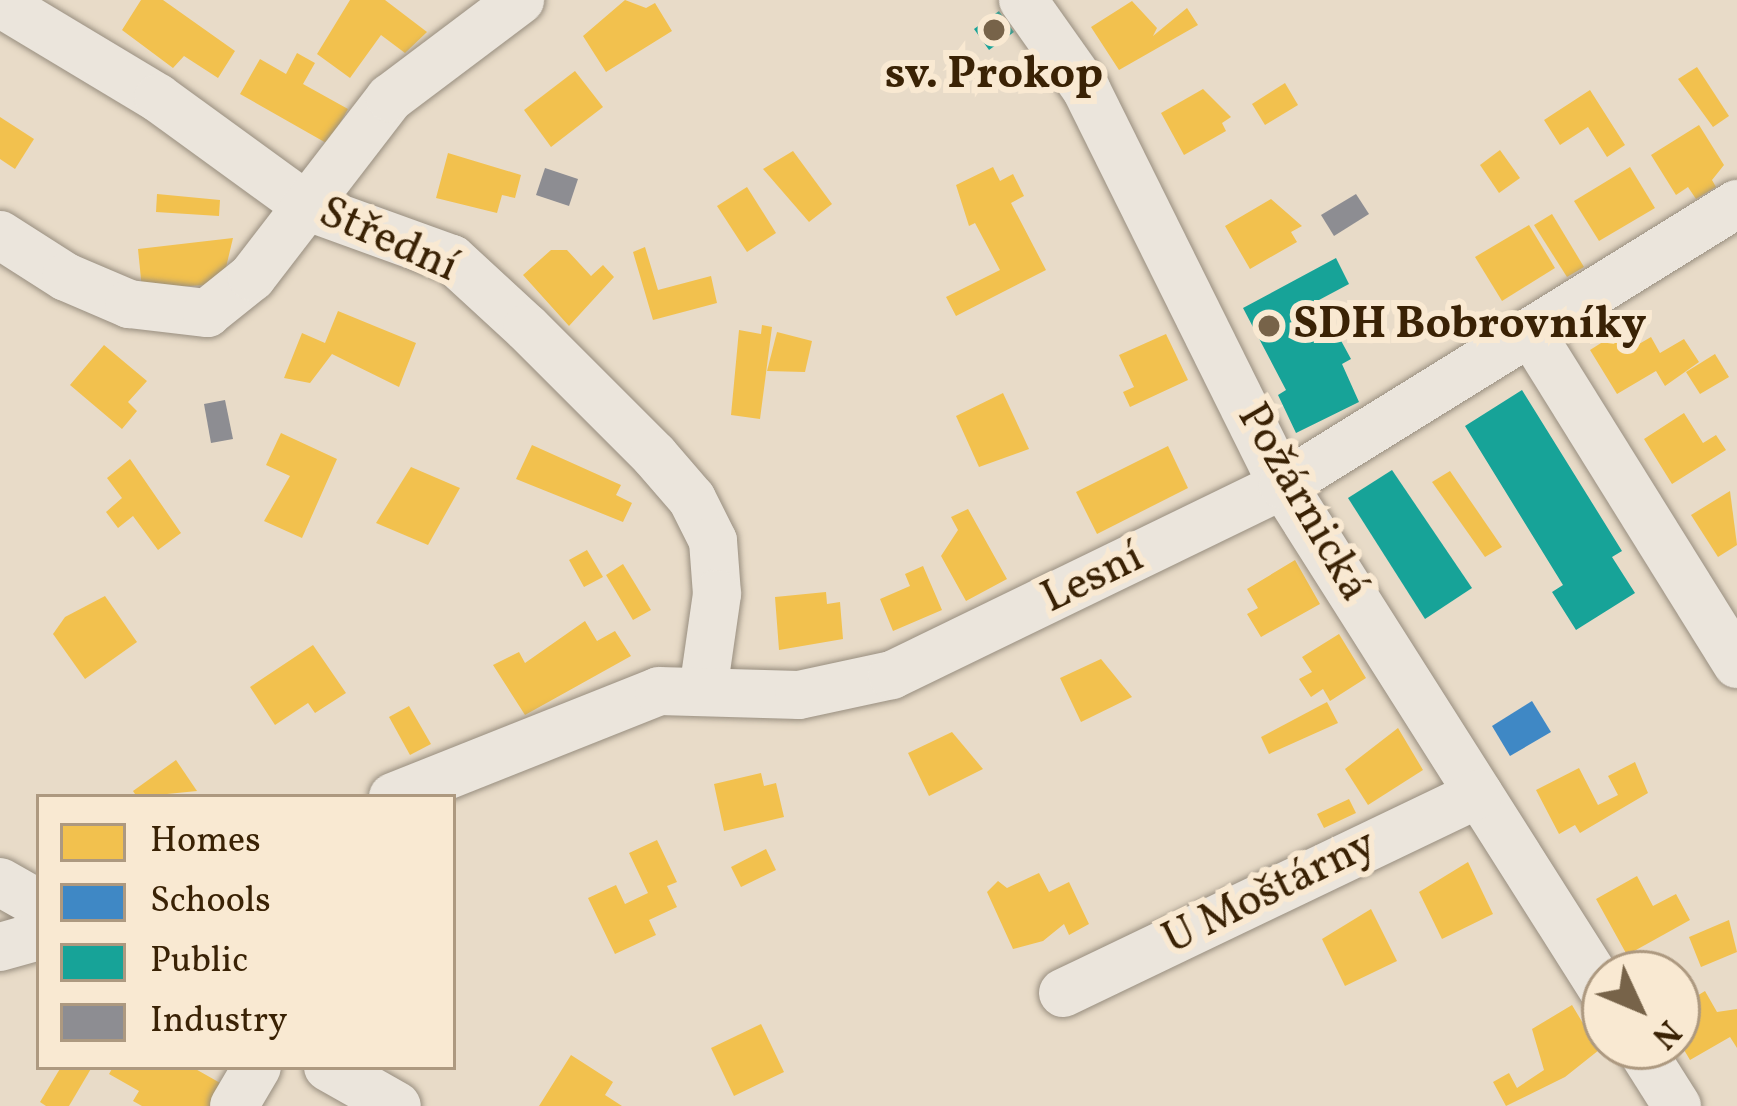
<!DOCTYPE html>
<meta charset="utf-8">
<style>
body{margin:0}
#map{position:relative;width:1737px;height:1106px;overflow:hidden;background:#e8dbc8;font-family:Vollkorn,serif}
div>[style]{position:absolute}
.homes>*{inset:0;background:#f2c14e}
.schools>*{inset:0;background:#3f88c5}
.public>*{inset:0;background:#17a398}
.industry>*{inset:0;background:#8d8d92}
.roads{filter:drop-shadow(0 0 3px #988e7f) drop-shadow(0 0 3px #988e7f)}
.minor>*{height:48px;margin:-24px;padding:0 24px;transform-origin:24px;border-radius:24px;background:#ebe5dc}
.dots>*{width:33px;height:33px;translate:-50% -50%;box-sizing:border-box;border:6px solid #f9e9d2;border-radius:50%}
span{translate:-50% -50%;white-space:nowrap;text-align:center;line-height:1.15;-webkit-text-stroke:12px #f9e9d2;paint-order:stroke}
.poi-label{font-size:45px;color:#3a2205;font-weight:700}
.left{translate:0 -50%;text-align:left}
.street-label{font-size:45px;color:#3a2205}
.legend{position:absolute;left:36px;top:794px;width:420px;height:276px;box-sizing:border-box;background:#f9e9d2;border:3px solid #ad9980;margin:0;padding:15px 21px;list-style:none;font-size:36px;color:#3a2205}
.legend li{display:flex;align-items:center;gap:24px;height:60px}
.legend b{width:60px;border:3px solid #ad9980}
.north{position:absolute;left:1581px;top:950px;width:120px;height:120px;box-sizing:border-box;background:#f9e9d2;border:3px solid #ad9980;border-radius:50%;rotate:134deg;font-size:33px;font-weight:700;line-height:48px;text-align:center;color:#3a2205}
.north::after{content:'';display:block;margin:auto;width:42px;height:54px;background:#776349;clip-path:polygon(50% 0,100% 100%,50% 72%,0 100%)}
</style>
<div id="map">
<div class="homes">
<div style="clip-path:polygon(141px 0,163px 0,235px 51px,218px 78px,184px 56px,173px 68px,122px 30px)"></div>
<div style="clip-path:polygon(350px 0,385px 0,427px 32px,405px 53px,381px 35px,350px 78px,317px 54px)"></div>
<div style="clip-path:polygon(625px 0,646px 8px,655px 3px,672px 31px,606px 72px,583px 36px)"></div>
<div style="clip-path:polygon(1132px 1px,1157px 28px,1153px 36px,1187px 8px,1198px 25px,1119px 70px,1091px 27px)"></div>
<div style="clip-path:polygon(297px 53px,315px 63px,303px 84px,348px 109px,328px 144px,240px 94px,260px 59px,286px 74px)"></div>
<div style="clip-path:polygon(1697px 67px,1729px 116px,1713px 127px,1678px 79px)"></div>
<div style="clip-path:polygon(575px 71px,603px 107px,551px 147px,524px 110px)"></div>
<div style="clip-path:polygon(1285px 83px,1298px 105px,1265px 125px,1252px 104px)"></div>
<div style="clip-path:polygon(1203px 89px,1231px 117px,1222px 123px,1226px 131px,1184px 155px,1161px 113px)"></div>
<div style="clip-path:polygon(1590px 90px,1625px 145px,1607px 157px,1588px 127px,1560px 145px,1544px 120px)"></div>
<div style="clip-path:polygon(0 117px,34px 139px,15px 169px,0 159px)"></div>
<div style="clip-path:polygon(1699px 125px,1724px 165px,1712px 180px,1716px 187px,1696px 199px,1688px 187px,1676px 195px,1651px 155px)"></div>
<div style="clip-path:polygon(1500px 150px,1520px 178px,1499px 193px,1480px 165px)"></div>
<div style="clip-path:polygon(793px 151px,832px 204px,809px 222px,763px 169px)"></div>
<div style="clip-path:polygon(448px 153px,521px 175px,515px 198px,502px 195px,497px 213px,436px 198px)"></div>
<div style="clip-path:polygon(993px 167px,1000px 181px,1013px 174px,1024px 196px,1011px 203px,1046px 270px,956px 316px,946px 297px,1000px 270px,975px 223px,969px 226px,956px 185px)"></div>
<div style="clip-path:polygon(1630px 167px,1655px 208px,1599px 241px,1574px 201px)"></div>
<div style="clip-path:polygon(747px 187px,776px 233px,747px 252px,717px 206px)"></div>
<div style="clip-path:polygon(157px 194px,220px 200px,219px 216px,156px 212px)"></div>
<div style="clip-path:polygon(1271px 199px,1302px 226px,1291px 232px,1297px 242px,1250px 269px,1225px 226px)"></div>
<div style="clip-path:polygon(1552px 214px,1584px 267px,1567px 277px,1534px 225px)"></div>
<div style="clip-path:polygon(1529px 225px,1555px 268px,1502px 301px,1475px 257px)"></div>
<div style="clip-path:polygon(233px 238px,222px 284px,142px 289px,138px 249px)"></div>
<div style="clip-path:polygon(645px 247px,658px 290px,711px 276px,717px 303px,653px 320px,633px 252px)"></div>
<div style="clip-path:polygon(551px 250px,567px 250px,591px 276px,603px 265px,614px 277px,569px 326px,523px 275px)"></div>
<div style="clip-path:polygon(338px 311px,416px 343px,399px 387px,332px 354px,310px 383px,284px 378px,302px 333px,325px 343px)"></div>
<div style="clip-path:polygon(762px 325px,772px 327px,760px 419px,731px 415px,739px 330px,761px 334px)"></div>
<div style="clip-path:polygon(1628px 326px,1639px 344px,1651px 337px,1660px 353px,1684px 339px,1699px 362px,1665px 386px,1656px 371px,1617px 394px,1590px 350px)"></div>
<div style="clip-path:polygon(777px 332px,812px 341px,805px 372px,767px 371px)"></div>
<div style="clip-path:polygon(1166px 334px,1188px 380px,1130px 407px,1123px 392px,1134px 387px,1119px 355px)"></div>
<div style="clip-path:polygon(104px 345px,147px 381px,128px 402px,137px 411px,122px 429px,70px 385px)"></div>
<div style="clip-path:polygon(1715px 354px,1729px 377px,1700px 394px,1686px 372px)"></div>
<div style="clip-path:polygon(1003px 393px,1029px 449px,979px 467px,956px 416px)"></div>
<div style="clip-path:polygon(1684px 413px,1703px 443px,1716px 435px,1726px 450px,1672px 484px,1644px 439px)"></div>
<div style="clip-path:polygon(281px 433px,337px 459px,302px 538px,264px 521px,290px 476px,266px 465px)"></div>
<div style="clip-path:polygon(532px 445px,621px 485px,616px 495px,632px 503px,623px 522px,516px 479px)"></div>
<div style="clip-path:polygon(1168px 446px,1188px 488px,1097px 534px,1076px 492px)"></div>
<div style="clip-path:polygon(130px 459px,181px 533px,158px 550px,133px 516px,118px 528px,106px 512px,122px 498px,107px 478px)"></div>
<div style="clip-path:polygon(411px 467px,460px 488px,428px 545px,376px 523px)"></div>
<div style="clip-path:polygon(1450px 471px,1502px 547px,1485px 557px,1432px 482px)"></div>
<div style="clip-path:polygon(1730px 491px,1737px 545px,1718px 557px,1691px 515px)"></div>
<div style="clip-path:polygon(968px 509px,1007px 579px,966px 601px,941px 556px,958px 530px,951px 517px)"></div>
<div style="clip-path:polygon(587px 550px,603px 577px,584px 587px,569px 560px)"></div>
<div style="clip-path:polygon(1295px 560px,1320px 604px,1261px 637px,1247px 614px,1258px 608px,1247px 589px)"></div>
<div style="clip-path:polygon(623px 564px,651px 610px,633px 620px,606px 575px)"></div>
<div style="clip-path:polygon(923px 566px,942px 610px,893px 631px,880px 599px,910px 586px,905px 574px)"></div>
<div style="clip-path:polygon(826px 592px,827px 604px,840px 602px,843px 639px,779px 650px,775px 597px)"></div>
<div style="clip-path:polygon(105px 596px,137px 642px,85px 679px,53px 634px,65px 617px)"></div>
<div style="clip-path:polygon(585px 621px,597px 641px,615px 631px,631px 656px,525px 715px,493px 665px,519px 652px,525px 663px)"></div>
<div style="clip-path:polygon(1339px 634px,1366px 678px,1330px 701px,1323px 689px,1311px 697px,1299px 679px,1312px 672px,1302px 657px)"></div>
<div style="clip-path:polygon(313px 645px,346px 693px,315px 713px,308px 703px,275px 725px,250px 687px)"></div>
<div style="clip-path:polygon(1101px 659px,1132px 697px,1081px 722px,1060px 678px)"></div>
<div style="clip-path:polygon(1327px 702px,1338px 723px,1269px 754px,1261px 737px)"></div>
<div style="clip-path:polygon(409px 706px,431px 744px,410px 755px,389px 717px)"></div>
<div style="clip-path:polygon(1398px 728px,1423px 770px,1368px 805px,1345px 769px)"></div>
<div style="clip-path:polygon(952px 732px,983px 769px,929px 796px,908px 753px)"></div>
<div style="clip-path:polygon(176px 760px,197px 791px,137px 797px,133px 791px)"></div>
<div style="clip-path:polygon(1635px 762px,1648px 793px,1580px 833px,1575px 825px,1559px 834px,1536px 790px,1579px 768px,1598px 805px,1618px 795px,1608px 776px)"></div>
<div style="clip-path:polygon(761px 773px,764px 786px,776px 783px,784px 817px,724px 831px,714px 784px)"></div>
<div style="clip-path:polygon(1349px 799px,1356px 813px,1324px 828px,1317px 814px)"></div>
<div style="clip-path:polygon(657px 840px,677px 882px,667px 886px,677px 907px,649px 920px,656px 935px,615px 954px,588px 898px,616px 885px,625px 904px,648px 893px,629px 853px)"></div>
<div style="clip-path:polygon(766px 849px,776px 870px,741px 887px,731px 867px)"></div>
<div style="clip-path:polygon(1468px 862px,1493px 914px,1442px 939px,1419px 892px)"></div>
<div style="clip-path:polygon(1039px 873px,1049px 892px,1069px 882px,1089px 924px,1069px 935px,1064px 924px,1043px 941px,1013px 949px,987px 892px,998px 881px,1007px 888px)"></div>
<div style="clip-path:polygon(1637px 876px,1653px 906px,1676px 894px,1690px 920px,1627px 955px,1596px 899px)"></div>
<div style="clip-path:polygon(1371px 909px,1397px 961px,1345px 986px,1322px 939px)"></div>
<div style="clip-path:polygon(1729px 920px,1737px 952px,1701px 967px,1689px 937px)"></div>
<div style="clip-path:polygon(1705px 991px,1717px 1012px,1737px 1009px,1737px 1048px,1730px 1037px,1690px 1060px,1677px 1038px,1677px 1008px)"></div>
<div style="clip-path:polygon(1572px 1005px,1599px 1050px,1565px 1077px,1506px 1106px,1493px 1082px,1509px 1073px,1517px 1088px,1544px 1070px,1532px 1029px)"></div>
<div style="clip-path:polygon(761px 1024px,784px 1072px,734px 1096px,711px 1048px)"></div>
<div style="clip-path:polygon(571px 1055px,613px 1082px,605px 1095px,622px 1106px,539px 1106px)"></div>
<div style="clip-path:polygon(61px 1067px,92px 1067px,69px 1106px,46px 1106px,40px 1102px)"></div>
<div style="clip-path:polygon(113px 1067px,192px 1067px,229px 1088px,219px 1106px,142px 1106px,133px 1101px,139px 1091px,109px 1074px)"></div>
</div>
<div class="schools">
<div style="clip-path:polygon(1532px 701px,1551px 732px,1510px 756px,1492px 726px)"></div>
</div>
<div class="public">
<div style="clip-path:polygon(999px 11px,1014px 32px,989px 50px,974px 29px)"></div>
<div style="clip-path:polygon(1336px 258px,1349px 284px,1319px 300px,1351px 359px,1342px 364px,1359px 402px,1296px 433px,1278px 395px,1286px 390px,1243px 308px)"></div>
<div style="clip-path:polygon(1522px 390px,1622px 551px,1612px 557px,1635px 593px,1576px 630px,1552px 592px,1563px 585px,1465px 426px)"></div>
<div style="clip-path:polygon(1392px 470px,1472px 588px,1425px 619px,1348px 498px)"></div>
</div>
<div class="industry">
<div style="clip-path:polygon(545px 168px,578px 179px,569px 206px,536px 195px)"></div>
<div style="clip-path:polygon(1356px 194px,1369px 214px,1334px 236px,1321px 215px)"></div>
<div style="clip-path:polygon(225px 400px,233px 439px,211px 443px,204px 404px)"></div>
</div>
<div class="roads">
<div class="minor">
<div style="left:1023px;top:0;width:109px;rotate:54.7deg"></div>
<div style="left:1086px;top:89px;width:442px;rotate:63.6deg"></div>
<div style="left:1283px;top:485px;width:601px;rotate:57.63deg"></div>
<div style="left:0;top:3px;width:184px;rotate:31deg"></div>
<div style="left:158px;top:98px;width:185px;rotate:36deg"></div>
<div style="left:308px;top:207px;width:153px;rotate:19.9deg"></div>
<div style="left:452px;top:259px;width:102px;rotate:42.6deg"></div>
<div style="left:527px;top:328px;width:180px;rotate:45deg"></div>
<div style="left:654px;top:455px;width:58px;rotate:49.2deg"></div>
<div style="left:692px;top:499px;width:47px;rotate:63.4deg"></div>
<div style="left:713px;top:541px;width:53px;rotate:85.7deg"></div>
<div style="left:717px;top:594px;width:98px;rotate:98.2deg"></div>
<div style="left:0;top:235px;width:78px;rotate:32.5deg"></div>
<div style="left:66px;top:277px;width:69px;rotate:23.2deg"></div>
<div style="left:129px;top:304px;width:79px;rotate:6.6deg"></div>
<div style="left:207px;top:313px;width:58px;rotate:-38.7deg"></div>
<div style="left:252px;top:277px;width:226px;rotate:-52.4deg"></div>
<div style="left:390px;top:98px;width:163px;rotate:-37deg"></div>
<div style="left:1531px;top:333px;width:390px;rotate:58.1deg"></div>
<div style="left:393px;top:797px;width:286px;rotate:-21.7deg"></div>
<div style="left:659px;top:691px;width:140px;rotate:1.6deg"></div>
<div style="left:799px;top:695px;width:95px;rotate:-12.1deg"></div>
<div style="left:892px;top:675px;width:435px;rotate:-25.9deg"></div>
<div style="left:1283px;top:485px;width:534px;rotate:-31.76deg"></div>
<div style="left:0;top:882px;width:45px;rotate:29.4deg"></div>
<div style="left:0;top:947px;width:41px;rotate:-15.8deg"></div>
<div style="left:1063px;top:993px;width:461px;rotate:-25.6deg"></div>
<div style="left:1639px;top:1046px;width:71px;rotate:57.7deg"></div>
<div style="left:328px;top:1067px;width:79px;rotate:29.5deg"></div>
<div style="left:234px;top:1106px;width:45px;rotate:-59.5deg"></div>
</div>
</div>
<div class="dots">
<div style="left:994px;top:30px;background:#776349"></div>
<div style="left:1269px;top:326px;background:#776349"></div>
</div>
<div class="poi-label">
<span style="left:994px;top:76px">sv. Prokop</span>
<span class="left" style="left:1293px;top:326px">SDH Bobrovníky</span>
</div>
<div class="street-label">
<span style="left:388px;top:241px;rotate:24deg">Střední</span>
<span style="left:1302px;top:503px;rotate:60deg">Požárnická</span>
<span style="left:1093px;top:579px;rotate:-26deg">Lesní</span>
<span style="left:1270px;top:893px;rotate:-26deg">U Moštárny</span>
</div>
<ul class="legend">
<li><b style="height:33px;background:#f2c14e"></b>Homes</li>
<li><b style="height:33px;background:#3f88c5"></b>Schools</li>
<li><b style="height:33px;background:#17a398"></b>Public</li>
<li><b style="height:33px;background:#8d8d92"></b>Industry</li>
</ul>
<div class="north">N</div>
</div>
